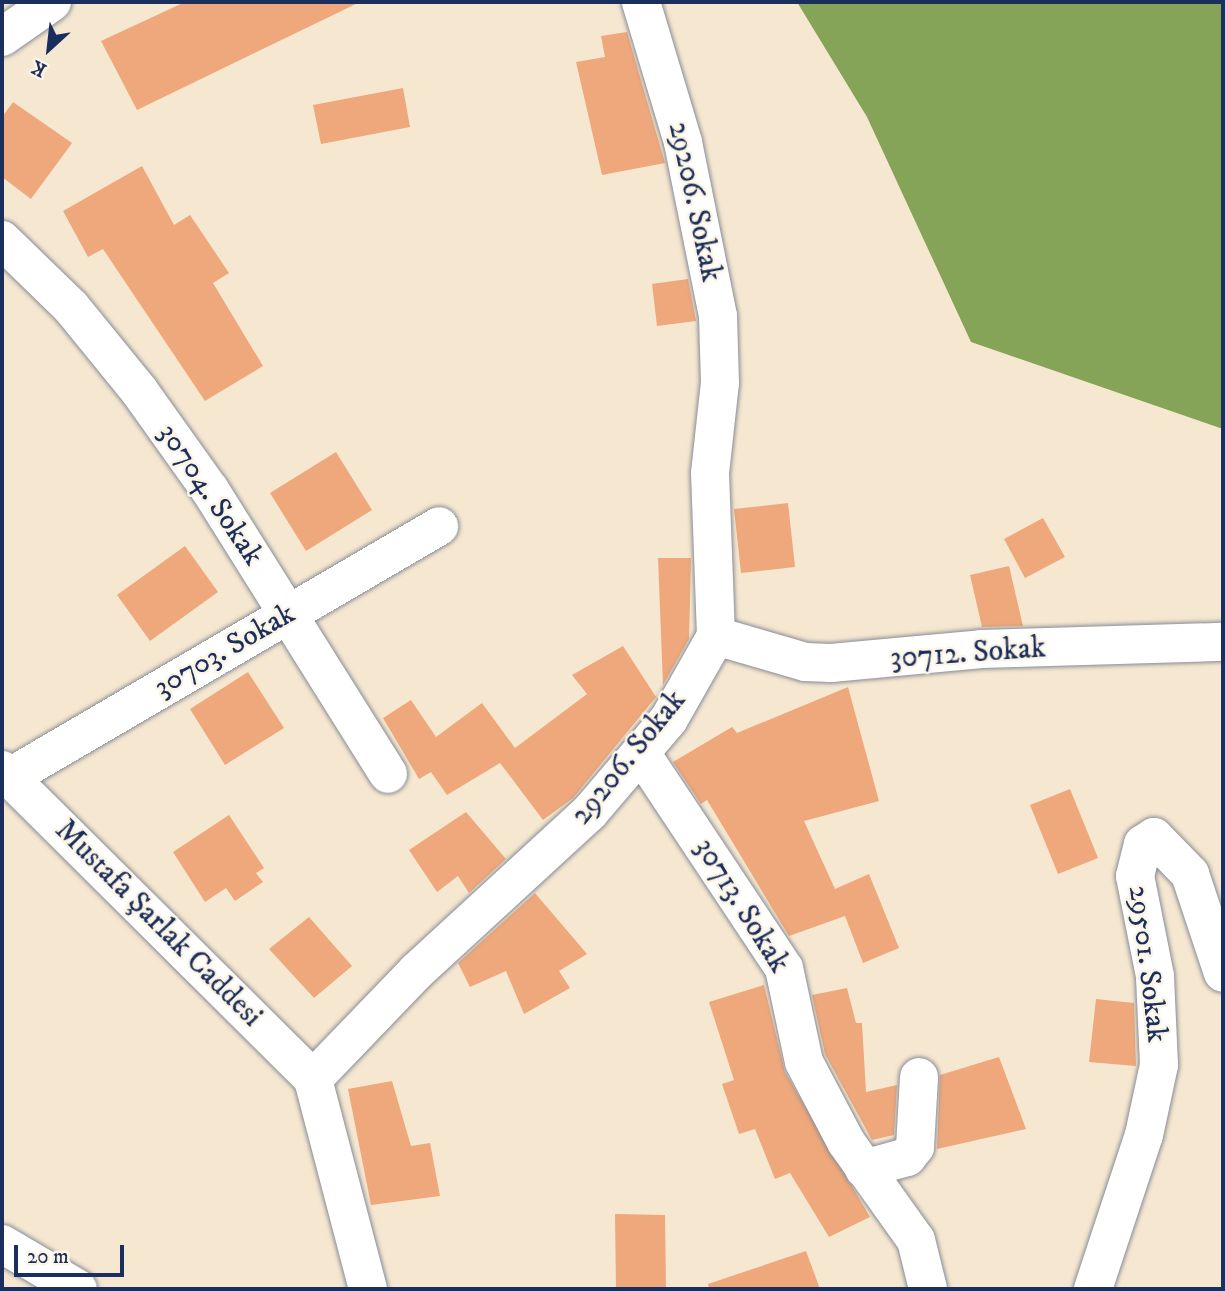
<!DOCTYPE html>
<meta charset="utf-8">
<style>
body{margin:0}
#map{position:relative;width:1225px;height:1291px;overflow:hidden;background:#f6e8d0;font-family:"IM FELL DW Pica",serif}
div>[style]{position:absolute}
.forest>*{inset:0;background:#85a458}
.building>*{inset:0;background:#eea87b}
.roads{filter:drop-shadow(0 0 2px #888c97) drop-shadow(0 0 2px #888c97)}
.minor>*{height:38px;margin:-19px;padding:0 19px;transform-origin:19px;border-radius:19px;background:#fff}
span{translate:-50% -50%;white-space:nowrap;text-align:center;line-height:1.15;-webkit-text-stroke:5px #fcf5e5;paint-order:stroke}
.street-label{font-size:30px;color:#1b2f5e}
.frame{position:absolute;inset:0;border:4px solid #1b2f5e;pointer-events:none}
.north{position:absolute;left:14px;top:14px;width:70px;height:70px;-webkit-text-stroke:5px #fcf5e5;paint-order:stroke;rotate:207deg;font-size:19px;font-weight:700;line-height:28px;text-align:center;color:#1b2f5e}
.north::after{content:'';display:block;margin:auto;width:24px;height:32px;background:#1b2f5e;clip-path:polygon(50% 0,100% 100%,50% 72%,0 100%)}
.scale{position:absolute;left:14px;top:1245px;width:110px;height:32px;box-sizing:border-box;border:4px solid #1b2f5e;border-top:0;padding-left:9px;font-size:21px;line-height:24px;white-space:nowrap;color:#1b2f5e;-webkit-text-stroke:5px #fcf5e5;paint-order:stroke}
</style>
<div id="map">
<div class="forest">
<div style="clip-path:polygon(797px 2px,1223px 2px,1223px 429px,971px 342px,867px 117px)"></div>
</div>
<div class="building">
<div style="clip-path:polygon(185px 2px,360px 2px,137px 110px,101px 41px)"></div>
<div style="clip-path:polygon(627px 32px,665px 163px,602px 175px,576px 62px,605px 57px,601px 36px)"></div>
<div style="clip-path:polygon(403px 88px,410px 127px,321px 144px,313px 105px)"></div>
<div style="clip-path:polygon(13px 102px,72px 143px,31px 199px,2px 177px,2px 117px)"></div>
<div style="clip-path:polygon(142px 166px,174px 225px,190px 215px,229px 273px,213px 283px,263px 366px,205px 401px,103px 249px,88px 257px,63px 211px)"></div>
<div style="clip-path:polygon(688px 279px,696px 321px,657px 326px,652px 284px)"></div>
<div style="clip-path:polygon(336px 452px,372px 510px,306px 551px,270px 493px)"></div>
<div style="clip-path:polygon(788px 503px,795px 567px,741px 573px,734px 509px)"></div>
<div style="clip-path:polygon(1043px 518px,1065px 557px,1025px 578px,1004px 539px)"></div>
<div style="clip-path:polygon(185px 546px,218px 592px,150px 641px,117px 595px)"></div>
<div style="clip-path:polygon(658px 558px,691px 558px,689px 639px,663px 685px)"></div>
<div style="clip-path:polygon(1009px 566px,1023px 626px,982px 627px,970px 575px)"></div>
<div style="clip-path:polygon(623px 646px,656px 697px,573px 798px,543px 820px,500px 763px,447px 795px,431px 772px,419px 779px,383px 718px,411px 700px,436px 737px,482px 703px,515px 748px,587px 694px,572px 675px)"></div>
<div style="clip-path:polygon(248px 672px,284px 728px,225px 765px,190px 709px)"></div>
<div style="clip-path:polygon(848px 687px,879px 801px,804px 821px,835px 889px,869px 874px,899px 948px,863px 963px,845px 916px,789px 936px,707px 800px,701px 804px,673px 762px,732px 727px,737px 733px)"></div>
<div style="clip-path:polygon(1070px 789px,1098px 858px,1058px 874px,1030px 805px)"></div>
<div style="clip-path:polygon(466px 812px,506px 859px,469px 893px,458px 876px,437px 892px,409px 850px)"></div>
<div style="clip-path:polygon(229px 815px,264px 868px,256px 873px,263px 882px,235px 901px,226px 888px,205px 902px,173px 852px)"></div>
<div style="clip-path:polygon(535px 893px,587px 954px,559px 971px,570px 988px,524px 1014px,506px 971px,470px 987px,458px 963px)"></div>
<div style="clip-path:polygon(309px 917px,352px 966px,314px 998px,269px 949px)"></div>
<div style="clip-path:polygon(764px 985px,785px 1072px,870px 1217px,829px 1237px,790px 1173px,775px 1179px,755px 1129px,739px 1134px,722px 1084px,734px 1080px,709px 1002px)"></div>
<div style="clip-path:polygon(847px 988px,856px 1023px,862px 1023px,866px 1092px,897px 1085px,894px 1135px,872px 1140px,825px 1054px,812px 995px)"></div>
<div style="clip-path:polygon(1096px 999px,1134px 1003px,1136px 1066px,1089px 1062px)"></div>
<div style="clip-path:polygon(999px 1057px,1026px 1129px,937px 1149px,940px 1075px)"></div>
<div style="clip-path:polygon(392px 1081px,411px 1146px,430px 1143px,440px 1196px,371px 1205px,348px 1089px)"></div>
<div style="clip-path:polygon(615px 1214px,665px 1215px,666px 1289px,616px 1289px)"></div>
<div style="clip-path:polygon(806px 1251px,820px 1289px,709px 1289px,708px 1284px)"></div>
</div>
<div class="roads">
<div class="minor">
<div style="left:2px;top:37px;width:61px;rotate:-35deg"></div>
<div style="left:2px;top:240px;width:96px;rotate:44.2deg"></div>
<div style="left:71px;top:307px;width:109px;rotate:50.9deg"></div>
<div style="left:140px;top:392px;width:120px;rotate:54.5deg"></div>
<div style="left:210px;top:490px;width:335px;rotate:57.9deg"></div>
<div style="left:716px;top:636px;width:93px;rotate:16.3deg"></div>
<div style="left:805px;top:662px;width:26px;rotate:2deg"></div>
<div style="left:831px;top:663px;width:151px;rotate:-5.3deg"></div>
<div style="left:981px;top:649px;width:242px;rotate:-1.7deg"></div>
<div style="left:641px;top:753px;width:258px;rotate:56.4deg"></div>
<div style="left:784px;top:968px;width:96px;rotate:78deg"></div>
<div style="left:804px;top:1062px;width:90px;rotate:62.3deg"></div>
<div style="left:846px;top:1142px;width:120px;rotate:54.5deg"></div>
<div style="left:916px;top:1240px;width:50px;rotate:76.2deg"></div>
<div style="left:2px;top:770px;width:438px;rotate:44.8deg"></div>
<div style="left:10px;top:777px;width:497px;rotate:-30.3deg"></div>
<div style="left:864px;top:1169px;width:45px;rotate:-15.6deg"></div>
<div style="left:907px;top:1157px;width:13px;rotate:-51deg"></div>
<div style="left:915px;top:1147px;width:70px;rotate:-86.7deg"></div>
<div style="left:2px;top:1244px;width:88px;rotate:30.6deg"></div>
<div style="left:368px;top:1289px;width:217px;rotate:-104.7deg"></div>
<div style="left:313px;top:1079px;width:150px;rotate:-46.1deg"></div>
<div style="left:417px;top:971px;width:234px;rotate:-42.6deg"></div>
<div style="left:589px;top:813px;width:123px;rotate:-49.6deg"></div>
<div style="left:669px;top:719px;width:95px;rotate:-60.5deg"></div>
<div style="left:716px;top:636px;width:163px;rotate:-92.1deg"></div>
<div style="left:710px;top:473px;width:91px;rotate:-83.7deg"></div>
<div style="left:720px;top:383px;width:67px;rotate:-91.7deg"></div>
<div style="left:718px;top:316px;width:177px;rotate:-101.4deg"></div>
<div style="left:683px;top:142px;width:146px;rotate:-106.7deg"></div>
<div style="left:1093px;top:1289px;width:162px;rotate:-71.7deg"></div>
<div style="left:1144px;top:1135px;width:72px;rotate:-77.9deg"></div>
<div style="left:1159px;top:1065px;width:89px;rotate:-92.6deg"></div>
<div style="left:1155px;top:976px;width:102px;rotate:-101.3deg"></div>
<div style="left:1135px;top:876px;width:33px;rotate:-76deg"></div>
<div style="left:1143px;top:844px;width:13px;rotate:-32deg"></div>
<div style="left:1154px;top:837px;width:52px;rotate:45.8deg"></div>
<div style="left:1190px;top:874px;width:104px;rotate:71.6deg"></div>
</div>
</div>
<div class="street-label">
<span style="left:694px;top:202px;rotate:78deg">29206. Sokak</span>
<span style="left:210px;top:495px;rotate:56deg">30704. Sokak</span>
<span style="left:225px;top:651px;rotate:-30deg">30703. Sokak</span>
<span style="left:968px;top:654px;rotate:-4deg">30712. Sokak</span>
<span style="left:629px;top:758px;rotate:-51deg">29206. Sokak</span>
<span style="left:741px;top:906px;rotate:58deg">30713. Sokak</span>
<span style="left:158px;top:924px;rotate:45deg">Mustafa Şarlak Caddesi</span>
<span style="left:1147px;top:964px;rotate:83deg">29501. Sokak</span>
</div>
<div class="frame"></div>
<div class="north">K</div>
<div class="scale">20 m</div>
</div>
